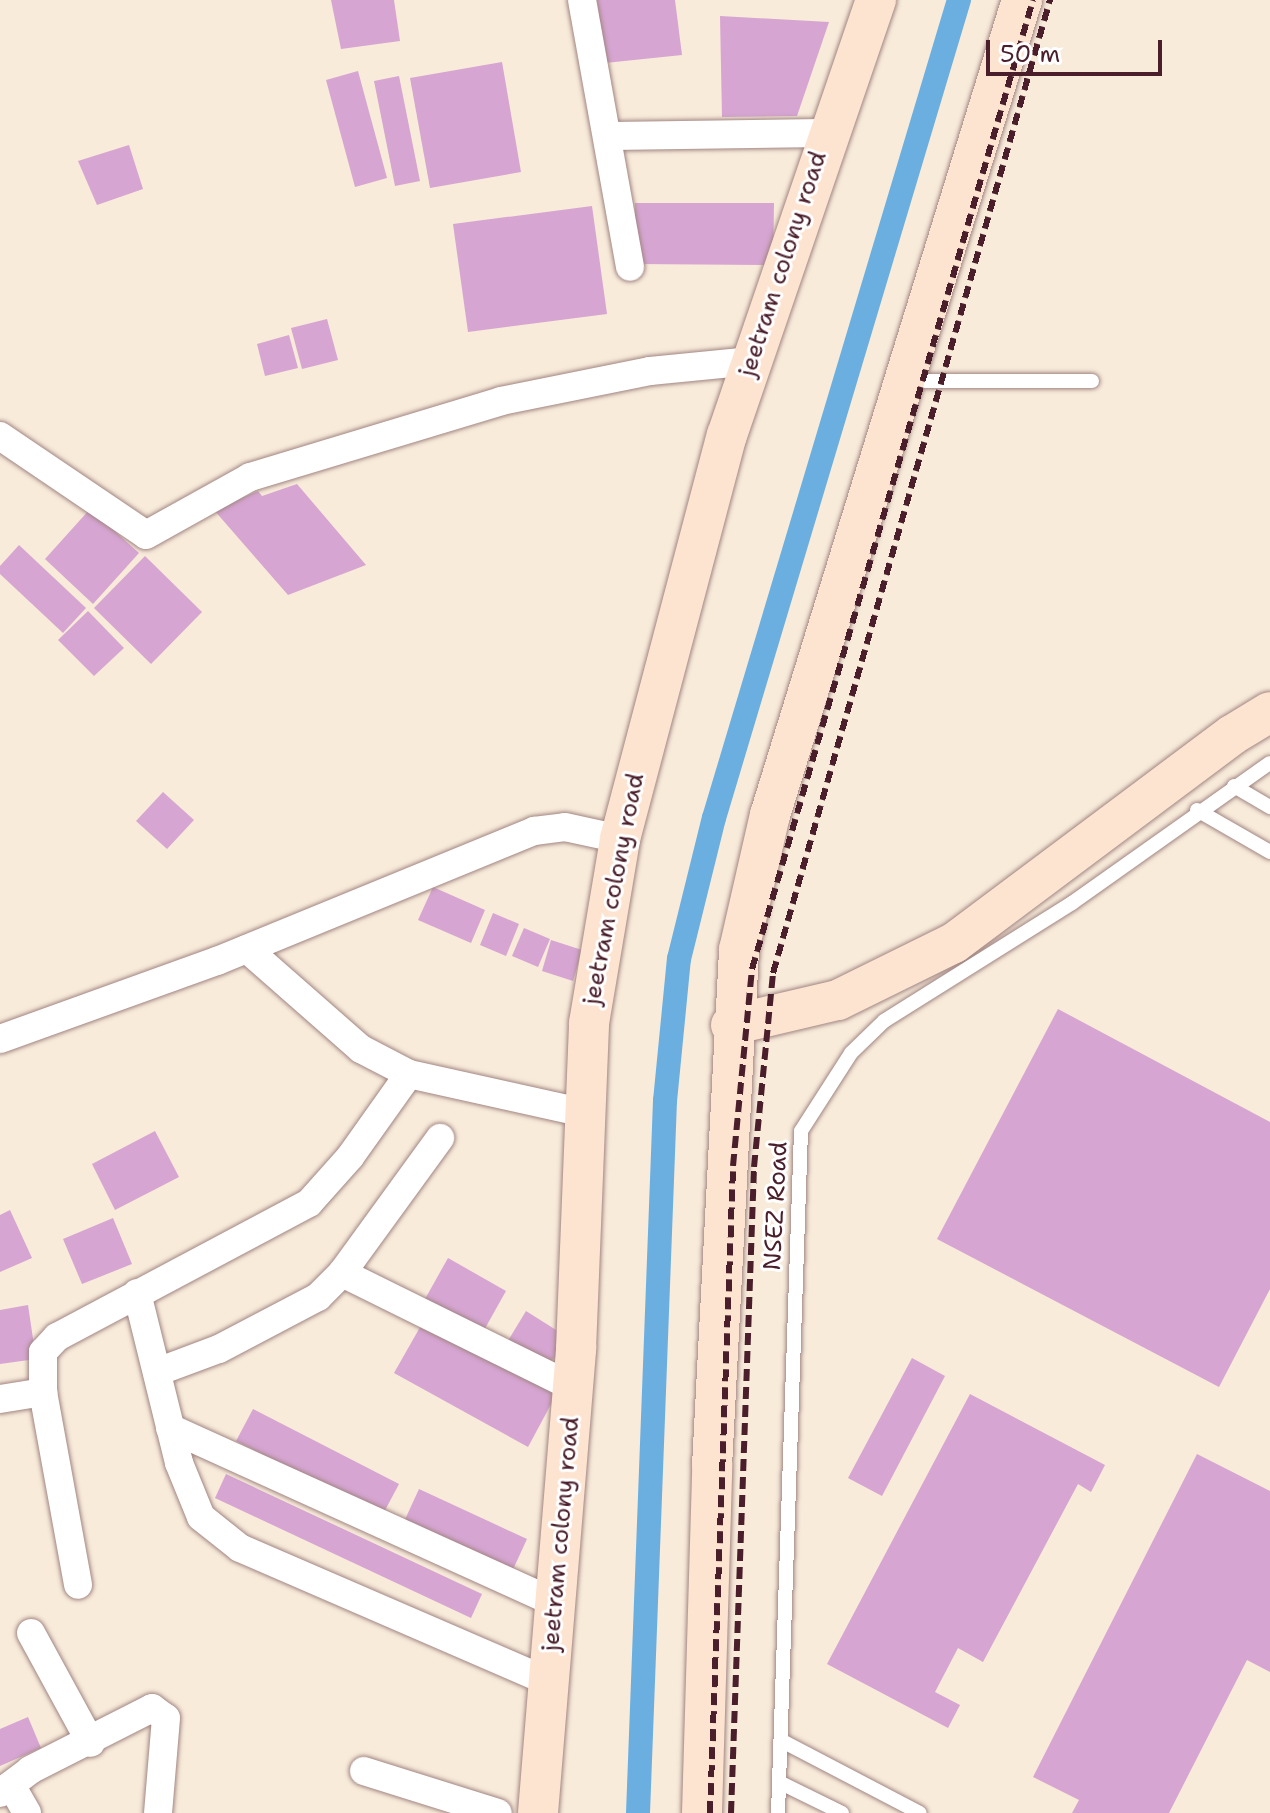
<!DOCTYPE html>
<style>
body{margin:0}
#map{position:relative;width:1270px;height:1813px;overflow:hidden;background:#f8ebda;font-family:"Shantell Sans",sans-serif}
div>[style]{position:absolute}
.canal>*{height:24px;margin:-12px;padding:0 12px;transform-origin:12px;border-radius:12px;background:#6bafe1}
.building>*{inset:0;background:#d6a5d2}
.roads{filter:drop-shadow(0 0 2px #a18582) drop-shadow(0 0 2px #a18582)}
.lane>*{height:14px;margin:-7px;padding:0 7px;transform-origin:7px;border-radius:7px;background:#fff}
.street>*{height:28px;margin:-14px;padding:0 14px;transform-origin:14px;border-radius:14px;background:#fff}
.secondary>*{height:40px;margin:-20px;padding:0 20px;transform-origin:20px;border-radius:20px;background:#fde4d1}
.rail>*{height:6px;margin-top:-3px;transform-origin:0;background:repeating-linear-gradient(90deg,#4a1f2b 0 12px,transparent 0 18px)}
span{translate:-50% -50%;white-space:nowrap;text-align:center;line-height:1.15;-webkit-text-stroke:6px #fff;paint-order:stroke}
.street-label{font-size:24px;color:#4a1f2b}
.scale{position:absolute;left:986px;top:40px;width:176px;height:36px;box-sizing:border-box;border:4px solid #4a1f2b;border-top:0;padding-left:10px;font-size:24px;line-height:28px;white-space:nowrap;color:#4a1f2b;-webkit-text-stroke:6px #fff;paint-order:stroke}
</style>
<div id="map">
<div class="canal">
<div style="left:638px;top:1813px;width:713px;rotate:-87.83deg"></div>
<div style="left:665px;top:1101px;width:143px;rotate:-84.4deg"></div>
<div style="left:679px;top:959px;width:145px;rotate:-76.1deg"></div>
<div style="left:714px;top:818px;width:854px;rotate:-73.33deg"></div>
</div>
<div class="building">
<div style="clip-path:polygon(331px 0,394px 0,400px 41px,341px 49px)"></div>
<div style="clip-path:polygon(597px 0,675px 0,682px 55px,605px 63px)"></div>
<div style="clip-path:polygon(720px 16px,829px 22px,797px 116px,722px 117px)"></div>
<div style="clip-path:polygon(502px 62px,521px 172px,430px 188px,410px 78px)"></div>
<div style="clip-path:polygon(358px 71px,387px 178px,355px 187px,326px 80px)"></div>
<div style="clip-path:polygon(399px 76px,420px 181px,395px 186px,374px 81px)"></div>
<div style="clip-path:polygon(129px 145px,143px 189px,97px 205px,78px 161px)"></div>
<div style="clip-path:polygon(635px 203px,774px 203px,773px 265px,635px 264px)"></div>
<div style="clip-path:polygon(592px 206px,607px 314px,468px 332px,453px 224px)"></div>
<div style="clip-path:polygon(327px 319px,338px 360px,302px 369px,291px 328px)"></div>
<div style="clip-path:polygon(289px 335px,298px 368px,265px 376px,257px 344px)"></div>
<div style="clip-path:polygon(297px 484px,366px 565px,288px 595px,214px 510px,258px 491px,262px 496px)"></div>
<div style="clip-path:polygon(90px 509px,139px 553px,93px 604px,45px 559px)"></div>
<div style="clip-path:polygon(19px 545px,86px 608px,63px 633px,0 574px,0 566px)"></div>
<div style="clip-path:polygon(145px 556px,202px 612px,151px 664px,94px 608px)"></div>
<div style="clip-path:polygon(88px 611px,124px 648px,94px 676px,58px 640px)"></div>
<div style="clip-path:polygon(163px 792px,194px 820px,167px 849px,136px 821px)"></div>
<div style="clip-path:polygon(433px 887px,485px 910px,471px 943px,418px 920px)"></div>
<div style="clip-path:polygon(493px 913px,519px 924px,506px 956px,480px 945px)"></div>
<div style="clip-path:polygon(524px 928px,550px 939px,538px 967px,512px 956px)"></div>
<div style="clip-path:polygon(551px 940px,582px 950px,573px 981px,542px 971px)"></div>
<div style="clip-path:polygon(1058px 1009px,1270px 1122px,1270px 1289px,1219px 1387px,937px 1239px)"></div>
<div style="clip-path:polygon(155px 1131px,179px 1177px,115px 1210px,92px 1164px)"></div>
<div style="clip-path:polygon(10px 1210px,32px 1258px,0 1272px,0 1215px)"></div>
<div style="clip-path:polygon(113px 1218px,132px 1264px,82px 1284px,63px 1239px)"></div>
<div style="clip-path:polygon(448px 1258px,506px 1291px,483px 1332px,425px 1299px)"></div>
<div style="clip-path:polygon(28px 1305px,36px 1359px,0 1364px,0 1310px)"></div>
<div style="clip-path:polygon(526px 1311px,572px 1340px,549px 1363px,506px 1344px)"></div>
<div style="clip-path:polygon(423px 1322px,556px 1395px,528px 1447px,394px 1373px)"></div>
<div style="clip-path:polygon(912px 1358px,945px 1376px,882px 1496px,848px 1478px)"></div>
<div style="clip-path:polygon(970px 1394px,1105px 1465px,1091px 1492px,1078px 1484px,983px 1662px,958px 1648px,935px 1692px,960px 1705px,948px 1728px,827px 1664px)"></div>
<div style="clip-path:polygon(253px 1409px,399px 1484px,382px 1516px,236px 1441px)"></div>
<div style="clip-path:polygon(1197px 1454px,1270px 1491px,1270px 1672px,1247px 1660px,1169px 1813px,1072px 1813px,1079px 1800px,1033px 1777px)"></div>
<div style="clip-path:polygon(226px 1474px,482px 1594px,471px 1618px,215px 1498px)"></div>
<div style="clip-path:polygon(419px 1489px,527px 1539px,510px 1576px,402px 1526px)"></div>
<div style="clip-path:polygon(28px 1717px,41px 1748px,0 1766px,0 1729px)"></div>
</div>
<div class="roads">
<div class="lane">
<div style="left:907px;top:381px;width:185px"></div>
<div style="left:1234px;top:786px;width:42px;rotate:30.3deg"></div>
<div style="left:1197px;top:810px;width:84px;rotate:29.9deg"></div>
<div style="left:784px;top:1742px;width:153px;rotate:27.6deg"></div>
<div style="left:781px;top:1783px;width:68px;rotate:26.2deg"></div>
<div style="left:778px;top:1813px;width:682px;rotate:-88.07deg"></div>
<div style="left:801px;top:1131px;width:93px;rotate:-57.3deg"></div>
<div style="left:851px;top:1053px;width:46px;rotate:-44.1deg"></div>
<div style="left:884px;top:1021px;width:222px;rotate:-32.1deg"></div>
<div style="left:1072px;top:903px;width:242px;rotate:-35.3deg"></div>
</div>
<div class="street">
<div style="left:582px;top:0;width:271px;rotate:79.8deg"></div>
<div style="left:608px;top:136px;width:218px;rotate:-0.8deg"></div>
<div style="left:0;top:436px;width:176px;rotate:34.1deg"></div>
<div style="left:146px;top:535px;width:119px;rotate:-29.1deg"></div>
<div style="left:250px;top:477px;width:262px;rotate:-16.8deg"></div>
<div style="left:501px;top:401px;width:152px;rotate:-11.4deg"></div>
<div style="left:650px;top:371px;width:102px;rotate:-5.6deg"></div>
<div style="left:247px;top:949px;width:152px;rotate:41.3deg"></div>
<div style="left:361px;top:1049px;width:54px;rotate:27.5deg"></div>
<div style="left:409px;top:1074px;width:180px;rotate:12.5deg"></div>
<div style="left:0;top:1039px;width:231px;rotate:-19.8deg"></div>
<div style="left:217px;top:961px;width:343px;rotate:-22.3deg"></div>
<div style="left:534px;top:831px;width:31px;rotate:-7deg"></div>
<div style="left:565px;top:827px;width:56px;rotate:12.3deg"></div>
<div style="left:342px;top:1273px;width:258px;rotate:26.3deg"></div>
<div style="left:137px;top:1293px;width:175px;rotate:76.1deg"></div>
<div style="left:179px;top:1463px;width:58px;rotate:67.8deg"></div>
<div style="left:201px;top:1517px;width:50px;rotate:38.5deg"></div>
<div style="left:240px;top:1548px;width:337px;rotate:23.4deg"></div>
<div style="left:157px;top:1372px;width:66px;rotate:-20.4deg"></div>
<div style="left:219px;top:1349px;width:112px;rotate:-27.7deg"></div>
<div style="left:318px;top:1297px;width:34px;rotate:-45deg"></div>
<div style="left:342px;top:1273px;width:167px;rotate:-54deg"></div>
<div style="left:43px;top:1392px;width:196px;rotate:79.7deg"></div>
<div style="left:0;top:1399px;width:44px;rotate:-9.2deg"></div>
<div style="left:43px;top:1392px;width:40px;rotate:-90deg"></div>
<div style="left:43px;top:1352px;width:21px;rotate:-47deg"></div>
<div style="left:57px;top:1337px;width:285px;rotate:-28deg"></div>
<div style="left:309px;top:1203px;width:62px;rotate:-48.3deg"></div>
<div style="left:350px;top:1157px;width:102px;rotate:-54.6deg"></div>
<div style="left:170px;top:1428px;width:423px;rotate:24.4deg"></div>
<div style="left:31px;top:1633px;width:125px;rotate:61.4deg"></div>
<div style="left:364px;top:1771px;width:140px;rotate:17.4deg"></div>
<div style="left:11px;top:1785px;width:32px;rotate:60deg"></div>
<div style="left:0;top:1793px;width:38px;rotate:-37deg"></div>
<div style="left:30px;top:1770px;width:137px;rotate:-26.9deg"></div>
<div style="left:152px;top:1708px;width:17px;rotate:36deg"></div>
<div style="left:166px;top:1718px;width:95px;rotate:94.8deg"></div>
</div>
<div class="secondary">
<div style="left:731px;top:1025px;width:110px;rotate:-13.2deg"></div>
<div style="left:838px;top:1000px;width:129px;rotate:-26.2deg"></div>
<div style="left:954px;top:943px;width:347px;rotate:-36.8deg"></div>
<div style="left:1232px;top:735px;width:44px;rotate:-31.2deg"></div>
<div style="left:538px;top:1813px;width:466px;rotate:-85.3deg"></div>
<div style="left:576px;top:1349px;width:326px;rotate:-87.7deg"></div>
<div style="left:589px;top:1023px;width:187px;rotate:-80.4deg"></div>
<div style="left:620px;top:839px;width:418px;rotate:-75.2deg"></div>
<div style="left:727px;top:435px;width:460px;rotate:-71.1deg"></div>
<div style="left:702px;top:1813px;width:347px;rotate:-88.3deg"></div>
<div style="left:712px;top:1466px;width:517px;rotate:-87deg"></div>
<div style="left:739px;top:950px;width:139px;rotate:-77.1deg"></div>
<div style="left:770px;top:815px;width:853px;rotate:-72.82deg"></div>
</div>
</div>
<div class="rail">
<div style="left:710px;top:1813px;width:647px;rotate:-87.96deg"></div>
<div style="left:733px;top:1166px;width:198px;rotate:-84.5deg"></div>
<div style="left:752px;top:969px;width:1009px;rotate:-73.83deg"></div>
<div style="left:731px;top:1813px;width:646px;rotate:-87.96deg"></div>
<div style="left:754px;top:1167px;width:195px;rotate:-84.4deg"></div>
<div style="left:773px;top:973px;width:1012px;rotate:-74.11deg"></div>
</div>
<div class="street-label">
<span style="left:783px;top:264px;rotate:-72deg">jeetram colony road</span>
<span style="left:614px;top:889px;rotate:-79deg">jeetram colony road</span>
<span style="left:776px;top:1206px;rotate:-87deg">NSEZ Road</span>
<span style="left:561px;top:1534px;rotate:-85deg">jeetram colony road</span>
</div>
<div class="scale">50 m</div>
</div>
